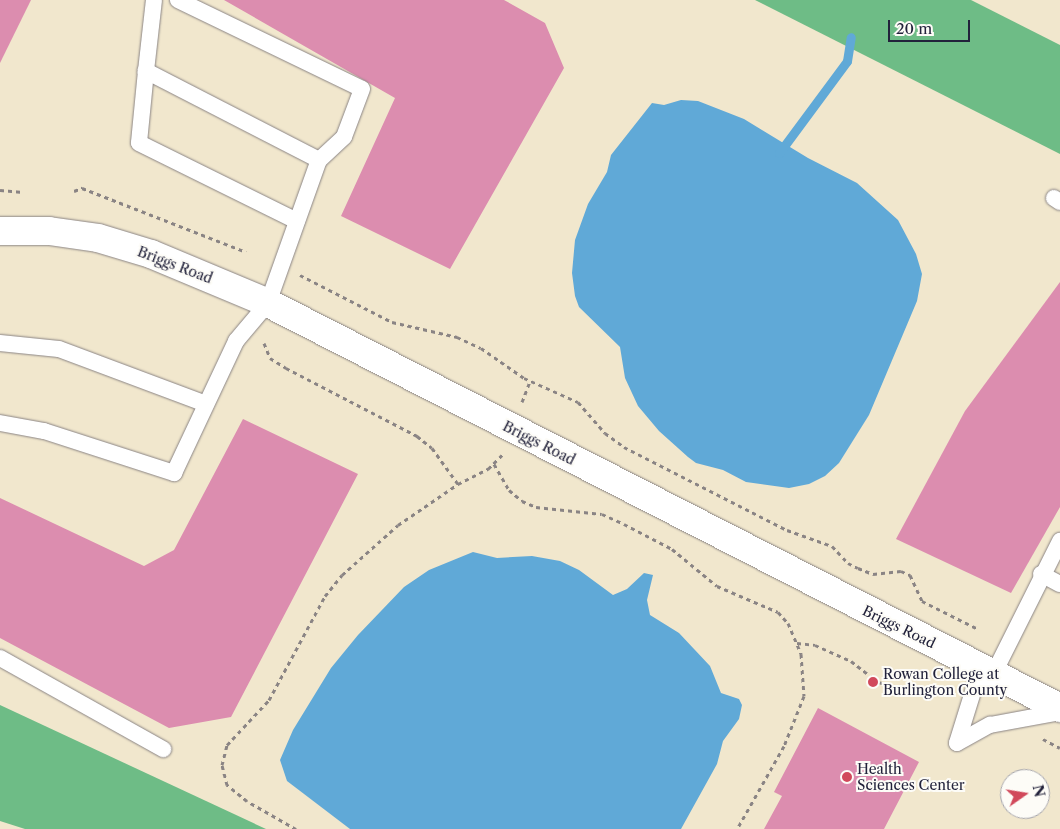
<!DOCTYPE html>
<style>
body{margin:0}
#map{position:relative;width:1060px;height:829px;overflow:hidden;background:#f1e7cd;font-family:"Libre Caslon Text",serif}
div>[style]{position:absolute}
.forest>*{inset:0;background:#6ebc86}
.water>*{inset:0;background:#60a9d7}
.stream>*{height:9px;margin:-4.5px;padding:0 4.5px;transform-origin:4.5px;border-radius:4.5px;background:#60a9d7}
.building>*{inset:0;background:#dc8daf}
.path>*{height:3px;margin-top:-1.5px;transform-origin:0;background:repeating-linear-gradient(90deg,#8a8484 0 4px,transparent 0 8px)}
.roads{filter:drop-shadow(0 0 1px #8a8484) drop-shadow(0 0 1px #8a8484)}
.service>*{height:16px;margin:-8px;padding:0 8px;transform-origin:8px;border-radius:8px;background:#fff}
.tertiary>*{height:28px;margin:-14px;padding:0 14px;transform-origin:14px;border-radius:14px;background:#fff}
.dots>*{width:14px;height:14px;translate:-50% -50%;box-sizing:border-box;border:2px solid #fdfcf7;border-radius:50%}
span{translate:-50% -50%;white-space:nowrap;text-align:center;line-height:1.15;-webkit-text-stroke:4px #fdfcf7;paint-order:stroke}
.street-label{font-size:14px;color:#22223b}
.poi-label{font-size:14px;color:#22223b}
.left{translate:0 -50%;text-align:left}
.north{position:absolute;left:1000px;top:769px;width:50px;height:50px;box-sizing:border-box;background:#fdfcf7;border:1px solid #a5a5ac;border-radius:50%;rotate:77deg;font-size:14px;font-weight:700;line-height:20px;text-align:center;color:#22223b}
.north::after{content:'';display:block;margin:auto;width:18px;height:22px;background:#d1495b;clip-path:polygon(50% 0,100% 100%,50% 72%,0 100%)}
.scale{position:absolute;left:888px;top:20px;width:82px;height:22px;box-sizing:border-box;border:2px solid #22223b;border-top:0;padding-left:6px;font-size:15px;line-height:18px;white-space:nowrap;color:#22223b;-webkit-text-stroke:4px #fdfcf7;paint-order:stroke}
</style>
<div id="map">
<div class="forest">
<div style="clip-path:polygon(755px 0,971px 0,1060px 45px,1060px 154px)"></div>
<div style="clip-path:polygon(0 705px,266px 829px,25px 829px,0 821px)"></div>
</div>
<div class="water">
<div style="clip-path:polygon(681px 100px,698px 101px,744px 119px,808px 158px,857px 183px,898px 220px,916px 254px,922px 274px,917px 301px,869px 415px,839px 463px,825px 476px,809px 484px,789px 488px,746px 482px,723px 470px,696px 463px,688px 457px,659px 431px,638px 406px,625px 378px,620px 347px,579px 307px,575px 296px,572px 273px,575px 240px,588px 204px,607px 172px,611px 155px,652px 103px,664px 105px)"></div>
<div style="clip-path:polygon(473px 552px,497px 558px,532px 556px,560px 561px,579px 570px,613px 595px,627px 589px,644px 573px,653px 575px,647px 600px,650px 615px,679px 633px,710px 666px,721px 693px,739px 699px,742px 705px,739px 719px,723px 741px,717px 764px,681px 829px,350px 829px,287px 781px,280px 760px,293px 730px,331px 668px,358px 635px,404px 587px,429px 570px)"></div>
</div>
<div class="stream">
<div style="left:779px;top:153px;width:114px;rotate:-53.5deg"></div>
<div style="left:847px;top:61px;width:24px;rotate:-81deg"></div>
</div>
<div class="building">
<div style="clip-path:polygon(0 0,31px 0,0 63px)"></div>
<div style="clip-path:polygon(224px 0,504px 0,545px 23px,564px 68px,450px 269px,341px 216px,395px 98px)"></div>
<div style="clip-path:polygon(1060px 282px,1060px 507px,1011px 593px,896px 539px,965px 411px)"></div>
<div style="clip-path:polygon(243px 419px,358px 474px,231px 717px,169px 728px,0 638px,0 498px,144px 566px,174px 550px)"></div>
<div style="clip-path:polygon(818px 708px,919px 762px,884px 829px,764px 829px,782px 796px,774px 792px)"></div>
</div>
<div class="path">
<div style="left:0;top:190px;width:23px;rotate:5deg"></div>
<div style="left:74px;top:191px;width:9px;rotate:-21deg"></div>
<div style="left:82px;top:188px;width:176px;rotate:21.3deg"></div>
<div style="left:300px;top:275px;width:103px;rotate:27.1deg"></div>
<div style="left:392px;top:322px;width:67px;rotate:13deg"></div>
<div style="left:457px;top:337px;width:26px;rotate:25deg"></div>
<div style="left:481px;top:348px;width:52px;rotate:34.9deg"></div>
<div style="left:524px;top:378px;width:59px;rotate:24deg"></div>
<div style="left:578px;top:402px;width:41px;rotate:48.9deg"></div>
<div style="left:605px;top:433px;width:24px;rotate:36deg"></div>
<div style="left:624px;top:447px;width:183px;rotate:27deg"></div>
<div style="left:787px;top:530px;width:48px;rotate:19.6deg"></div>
<div style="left:832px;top:546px;width:23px;rotate:47deg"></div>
<div style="left:848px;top:563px;width:11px;rotate:27deg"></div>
<div style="left:858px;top:568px;width:16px;rotate:22deg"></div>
<div style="left:873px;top:574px;width:28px;rotate:-6deg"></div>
<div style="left:901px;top:571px;width:10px;rotate:24deg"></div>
<div style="left:910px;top:575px;width:29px;rotate:65deg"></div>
<div style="left:922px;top:601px;width:63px;rotate:26.6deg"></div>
<div style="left:264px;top:343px;width:16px;rotate:68deg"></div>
<div style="left:270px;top:358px;width:19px;rotate:32deg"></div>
<div style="left:286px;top:368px;width:148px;rotate:27.4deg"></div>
<div style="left:417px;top:436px;width:19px;rotate:39deg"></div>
<div style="left:432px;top:448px;width:44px;rotate:54.2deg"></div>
<div style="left:522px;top:402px;width:22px;rotate:-69deg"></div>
<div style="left:494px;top:464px;width:30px;rotate:60deg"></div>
<div style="left:509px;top:490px;width:17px;rotate:40deg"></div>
<div style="left:522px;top:501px;width:15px;rotate:23deg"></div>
<div style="left:536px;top:507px;width:66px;rotate:6.1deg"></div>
<div style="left:602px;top:514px;width:24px;rotate:24deg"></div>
<div style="left:624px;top:524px;width:54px;rotate:27.5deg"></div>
<div style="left:672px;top:549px;width:58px;rotate:39.4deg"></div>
<div style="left:717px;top:586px;width:66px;rotate:23.1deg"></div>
<div style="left:778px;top:612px;width:15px;rotate:48deg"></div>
<div style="left:788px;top:623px;width:34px;rotate:67deg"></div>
<div style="left:801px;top:654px;width:42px;rotate:85.9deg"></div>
<div style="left:804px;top:696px;width:54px;rotate:111.8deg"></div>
<div style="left:784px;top:746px;width:95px;rotate:119.5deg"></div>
<div style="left:797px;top:643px;width:18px;rotate:6deg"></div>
<div style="left:815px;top:645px;width:39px;rotate:24deg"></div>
<div style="left:851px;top:661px;width:34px;rotate:38deg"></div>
<div style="left:878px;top:682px;width:55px;rotate:13.8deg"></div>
<div style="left:1043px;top:739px;width:19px;rotate:28deg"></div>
<div style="left:296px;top:829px;width:56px;rotate:-150.3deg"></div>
<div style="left:247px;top:801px;width:26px;rotate:-141deg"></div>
<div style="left:227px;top:785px;width:21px;rotate:-104deg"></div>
<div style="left:222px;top:765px;width:21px;rotate:-76deg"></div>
<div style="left:227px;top:745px;width:62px;rotate:-47deg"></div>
<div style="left:269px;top:700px;width:118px;rotate:-61.7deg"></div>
<div style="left:325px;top:596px;width:27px;rotate:-51deg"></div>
<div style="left:342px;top:575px;width:75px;rotate:-41.8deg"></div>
<div style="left:398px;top:525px;width:73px;rotate:-34.3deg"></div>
<div style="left:458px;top:484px;width:34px;rotate:-27deg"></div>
<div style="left:488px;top:469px;width:20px;rotate:-45deg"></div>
</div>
<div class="roads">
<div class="service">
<div style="left:178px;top:0;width:204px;rotate:25.8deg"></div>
<div style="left:362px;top:89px;width:51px;rotate:110.6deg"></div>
<div style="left:344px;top:137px;width:34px;rotate:137deg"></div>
<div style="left:146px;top:71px;width:72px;rotate:95.6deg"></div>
<div style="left:139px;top:143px;width:176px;rotate:26.3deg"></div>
<div style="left:1054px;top:198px;width:7px;rotate:34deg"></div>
<div style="left:0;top:343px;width:59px;rotate:5.8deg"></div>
<div style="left:59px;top:349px;width:157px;rotate:20.5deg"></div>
<div style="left:0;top:423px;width:45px;rotate:10.3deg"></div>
<div style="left:44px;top:431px;width:137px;rotate:17.9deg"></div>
<div style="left:174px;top:473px;width:146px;rotate:-64.8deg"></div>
<div style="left:236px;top:341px;width:50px;rotate:-49.9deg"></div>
<div style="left:268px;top:303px;width:152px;rotate:-70.4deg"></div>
<div style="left:319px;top:160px;width:195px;rotate:-152.8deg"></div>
<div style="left:146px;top:71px;width:71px;rotate:-83.6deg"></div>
<div style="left:1041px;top:574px;width:21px;rotate:28deg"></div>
<div style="left:0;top:658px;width:187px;rotate:29.2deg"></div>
<div style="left:994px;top:673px;width:148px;rotate:-63.4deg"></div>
<div style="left:957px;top:743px;width:38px;rotate:-29deg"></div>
<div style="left:990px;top:725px;width:71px;rotate:-10.5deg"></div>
<div style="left:957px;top:743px;width:81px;rotate:-72.7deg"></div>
</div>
<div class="tertiary">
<div style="left:0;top:231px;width:49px"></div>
<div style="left:49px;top:231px;width:49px;rotate:8.1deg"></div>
<div style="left:98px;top:238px;width:55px;rotate:16.8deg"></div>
<div style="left:151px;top:254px;width:127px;rotate:22.7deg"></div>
<div style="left:268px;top:303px;width:890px;rotate:27.08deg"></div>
</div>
</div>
<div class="dots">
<div style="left:873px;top:682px;background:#d1495b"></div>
<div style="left:847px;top:777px;background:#d1495b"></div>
</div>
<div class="street-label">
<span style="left:175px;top:265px;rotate:21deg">Briggs Road</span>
<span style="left:539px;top:443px;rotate:27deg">Briggs Road</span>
<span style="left:899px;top:627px;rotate:26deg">Briggs Road</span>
</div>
<div class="poi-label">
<span class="left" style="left:883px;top:682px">Rowan College at<br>Burlington County</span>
<span class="left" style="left:857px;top:777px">Health<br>Sciences Center</span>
</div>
<div class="north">N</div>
<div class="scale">20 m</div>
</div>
